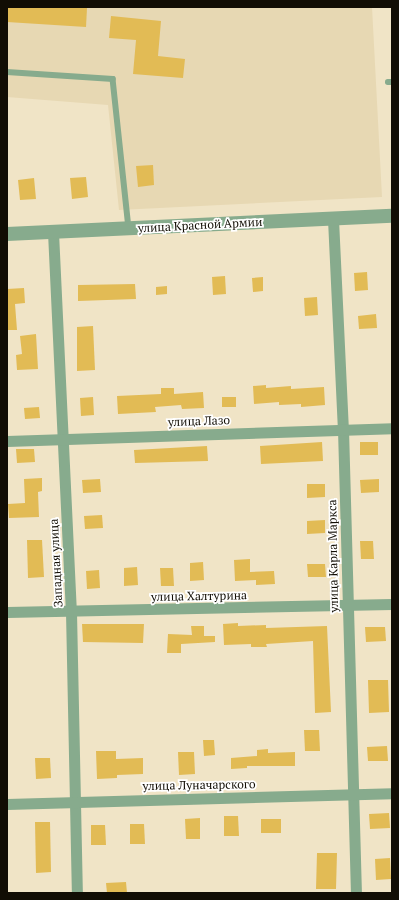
<!DOCTYPE html>
<meta charset="utf-8">
<style>
body{margin:0}
#map{position:relative;width:399px;height:900px;overflow:hidden;background:#f0e4c6;font-family:"PT Serif",serif}
div>[style]{position:absolute}
.built>*{inset:0;background:#e7d8b3}
.building>*{inset:0;background:#e2bb55}
.service>*{height:5.5px;margin:-2.75px;padding:0 2.75px;transform-origin:2.75px;border-radius:2.75px;background:#87ab8d}
.minor>*{height:11px;margin:-5.5px;padding:0 5.5px;transform-origin:5.5px;border-radius:5.5px;background:#87ab8d}
.tertiary>*{height:14px;margin:-7px;padding:0 7px;transform-origin:7px;border-radius:7px;background:#87ab8d}
span{translate:-50% -50%;white-space:nowrap;text-align:center;line-height:1.15;-webkit-text-stroke:3.5px #fff;paint-order:stroke}
.street-label{font-size:12px;color:#110d04}
.frame{position:absolute;inset:0;border:8px solid #110d04;pointer-events:none}
</style>
<div id="map">
<div class="built">
<div style="clip-path:polygon(7px 7px,372px 7px,382px 197px,119px 210px,108px 105px,7px 97px)"></div>
</div>
<div class="building">
<div style="clip-path:polygon(7px 7px,87px 8px,86px 27px,7px 22px)"></div>
<div style="clip-path:polygon(111px 16px,161px 21px,158px 56px,185px 59px,183px 78px,133px 74px,136px 40px,109px 38px)"></div>
<div style="clip-path:polygon(153px 165px,154px 185px,138px 187px,136px 166px)"></div>
<div style="clip-path:polygon(86px 177px,88px 197px,72px 199px,70px 178px)"></div>
<div style="clip-path:polygon(34px 178px,36px 199px,20px 200px,18px 180px)"></div>
<div style="clip-path:polygon(367px 272px,368px 290px,355px 291px,354px 273px)"></div>
<div style="clip-path:polygon(225px 276px,226px 294px,213px 295px,212px 277px)"></div>
<div style="clip-path:polygon(263px 277px,263px 291px,253px 292px,252px 278px)"></div>
<div style="clip-path:polygon(135px 284px,136px 299px,78px 301px,78px 285px)"></div>
<div style="clip-path:polygon(167px 286px,167px 294px,156px 295px,156px 287px)"></div>
<div style="clip-path:polygon(24px 288px,25px 303px,15px 304px,17px 330px,7px 330px,7px 289px)"></div>
<div style="clip-path:polygon(317px 297px,318px 315px,305px 316px,304px 298px)"></div>
<div style="clip-path:polygon(376px 314px,377px 328px,359px 329px,358px 316px)"></div>
<div style="clip-path:polygon(93px 326px,95px 370px,77px 371px,77px 327px)"></div>
<div style="clip-path:polygon(36px 334px,38px 369px,17px 370px,16px 355px,22px 354px,20px 336px)"></div>
<div style="clip-path:polygon(266px 385px,266px 388px,291px 386px,291px 389px,324px 387px,325px 405px,301px 407px,301px 404px,279px 405px,279px 402px,254px 404px,253px 386px)"></div>
<div style="clip-path:polygon(161px 388px,174px 388px,174px 394px,203px 392px,204px 408px,182px 409px,181px 405px,155px 407px,156px 412px,118px 414px,117px 396px,161px 394px)"></div>
<div style="clip-path:polygon(93px 397px,94px 415px,81px 416px,80px 398px)"></div>
<div style="clip-path:polygon(222px 397px,236px 397px,236px 407px,222px 407px)"></div>
<div style="clip-path:polygon(39px 407px,40px 418px,25px 419px,24px 408px)"></div>
<div style="clip-path:polygon(322px 442px,323px 461px,261px 464px,260px 446px)"></div>
<div style="clip-path:polygon(360px 442px,378px 442px,378px 455px,360px 455px)"></div>
<div style="clip-path:polygon(207px 446px,208px 461px,135px 463px,134px 450px)"></div>
<div style="clip-path:polygon(16px 449px,34px 449px,35px 462px,17px 463px)"></div>
<div style="clip-path:polygon(42px 478px,42px 491px,38px 492px,39px 517px,9px 518px,8px 504px,25px 503px,24px 479px)"></div>
<div style="clip-path:polygon(100px 479px,101px 492px,83px 493px,82px 480px)"></div>
<div style="clip-path:polygon(379px 479px,379px 492px,361px 493px,360px 480px)"></div>
<div style="clip-path:polygon(307px 484px,325px 484px,325px 497px,307px 498px)"></div>
<div style="clip-path:polygon(102px 515px,103px 528px,85px 529px,84px 516px)"></div>
<div style="clip-path:polygon(325px 520px,325px 533px,307px 534px,307px 521px)"></div>
<div style="clip-path:polygon(27px 540px,42px 540px,44px 577px,28px 578px)"></div>
<div style="clip-path:polygon(360px 541px,373px 541px,374px 559px,361px 559px)"></div>
<div style="clip-path:polygon(250px 559px,250px 572px,274px 571px,275px 584px,256px 585px,256px 580px,235px 581px,234px 560px)"></div>
<div style="clip-path:polygon(203px 562px,204px 580px,190px 581px,190px 563px)"></div>
<div style="clip-path:polygon(307px 564px,325px 564px,326px 577px,308px 577px)"></div>
<div style="clip-path:polygon(137px 567px,138px 585px,124px 586px,124px 568px)"></div>
<div style="clip-path:polygon(160px 568px,173px 568px,174px 586px,161px 586px)"></div>
<div style="clip-path:polygon(99px 570px,100px 588px,87px 589px,86px 571px)"></div>
<div style="clip-path:polygon(238px 623px,238px 626px,266px 625px,266px 628px,327px 626px,331px 712px,315px 713px,313px 641px,266px 644px,267px 647px,251px 647px,251px 644px,224px 645px,223px 624px)"></div>
<div style="clip-path:polygon(82px 624px,144px 624px,143px 643px,83px 642px)"></div>
<div style="clip-path:polygon(191px 626px,204px 626px,204px 636px,215px 636px,215px 642px,181px 644px,181px 653px,167px 653px,168px 634px,192px 635px)"></div>
<div style="clip-path:polygon(365px 627px,385px 627px,386px 641px,366px 642px)"></div>
<div style="clip-path:polygon(368px 680px,388px 680px,389px 712px,369px 713px)"></div>
<div style="clip-path:polygon(304px 730px,319px 730px,320px 751px,305px 751px)"></div>
<div style="clip-path:polygon(203px 740px,214px 740px,215px 755px,204px 756px)"></div>
<div style="clip-path:polygon(387px 746px,388px 761px,368px 761px,367px 747px)"></div>
<div style="clip-path:polygon(268px 749px,268px 753px,295px 752px,295px 766px,247px 766px,247px 768px,231px 769px,231px 758px,257px 756px,257px 750px)"></div>
<div style="clip-path:polygon(96px 751px,116px 751px,116px 759px,143px 758px,143px 774px,117px 775px,117px 778px,97px 779px)"></div>
<div style="clip-path:polygon(178px 752px,194px 752px,195px 774px,179px 775px)"></div>
<div style="clip-path:polygon(35px 758px,50px 758px,51px 778px,36px 779px)"></div>
<div style="clip-path:polygon(389px 813px,390px 828px,370px 829px,369px 814px)"></div>
<div style="clip-path:polygon(224px 816px,238px 816px,239px 836px,224px 836px)"></div>
<div style="clip-path:polygon(200px 818px,200px 839px,186px 839px,185px 819px)"></div>
<div style="clip-path:polygon(261px 819px,281px 819px,281px 833px,261px 833px)"></div>
<div style="clip-path:polygon(35px 822px,50px 822px,51px 872px,36px 873px)"></div>
<div style="clip-path:polygon(130px 824px,144px 824px,145px 844px,130px 844px)"></div>
<div style="clip-path:polygon(91px 825px,105px 825px,106px 845px,91px 845px)"></div>
<div style="clip-path:polygon(317px 853px,337px 853px,336px 889px,316px 889px)"></div>
<div style="clip-path:polygon(390px 858px,391px 879px,376px 880px,375px 859px)"></div>
<div style="clip-path:polygon(126px 882px,127px 893px,107px 893px,106px 883px)"></div>
</div>
<div class="service">
<div style="left:7px;top:72px;width:106px;rotate:3.8deg"></div>
<div style="left:113px;top:79px;width:150px;rotate:83.9deg"></div>
<div style="left:388px;top:82px;width:4px"></div>
</div>
<div class="minor">
<div style="left:333px;top:219px;width:210px;rotate:87.3deg"></div>
<div style="left:343px;top:429px;width:464px;rotate:88.4deg"></div>
<div style="left:53px;top:232px;width:380px;rotate:87.3deg"></div>
<div style="left:71px;top:612px;width:281px;rotate:88.8deg"></div>
<div style="left:7px;top:441px;width:385px;rotate:-1.9deg"></div>
<div style="left:7px;top:612px;width:385px;rotate:-1.2deg"></div>
<div style="left:7px;top:804px;width:385px;rotate:-1.6deg"></div>
</div>
<div class="tertiary">
<div style="left:7px;top:234px;width:385px;rotate:-2.7deg"></div>
</div>
<div class="street-label">
<span style="left:200px;top:225px;rotate:-3deg">улица Красной Армии</span>
<span style="left:199px;top:421px;rotate:-2deg">улица Лазо</span>
<span style="left:333px;top:556px;rotate:-91deg">улица Карла Маркса</span>
<span style="left:56px;top:563px;rotate:-93deg">Западная улица</span>
<span style="left:199px;top:596px;rotate:-1deg">улица Халтурина</span>
<span style="left:199px;top:785px;rotate:-1deg">улица Луначарского</span>
</div>
<div class="frame"></div>
</div>
